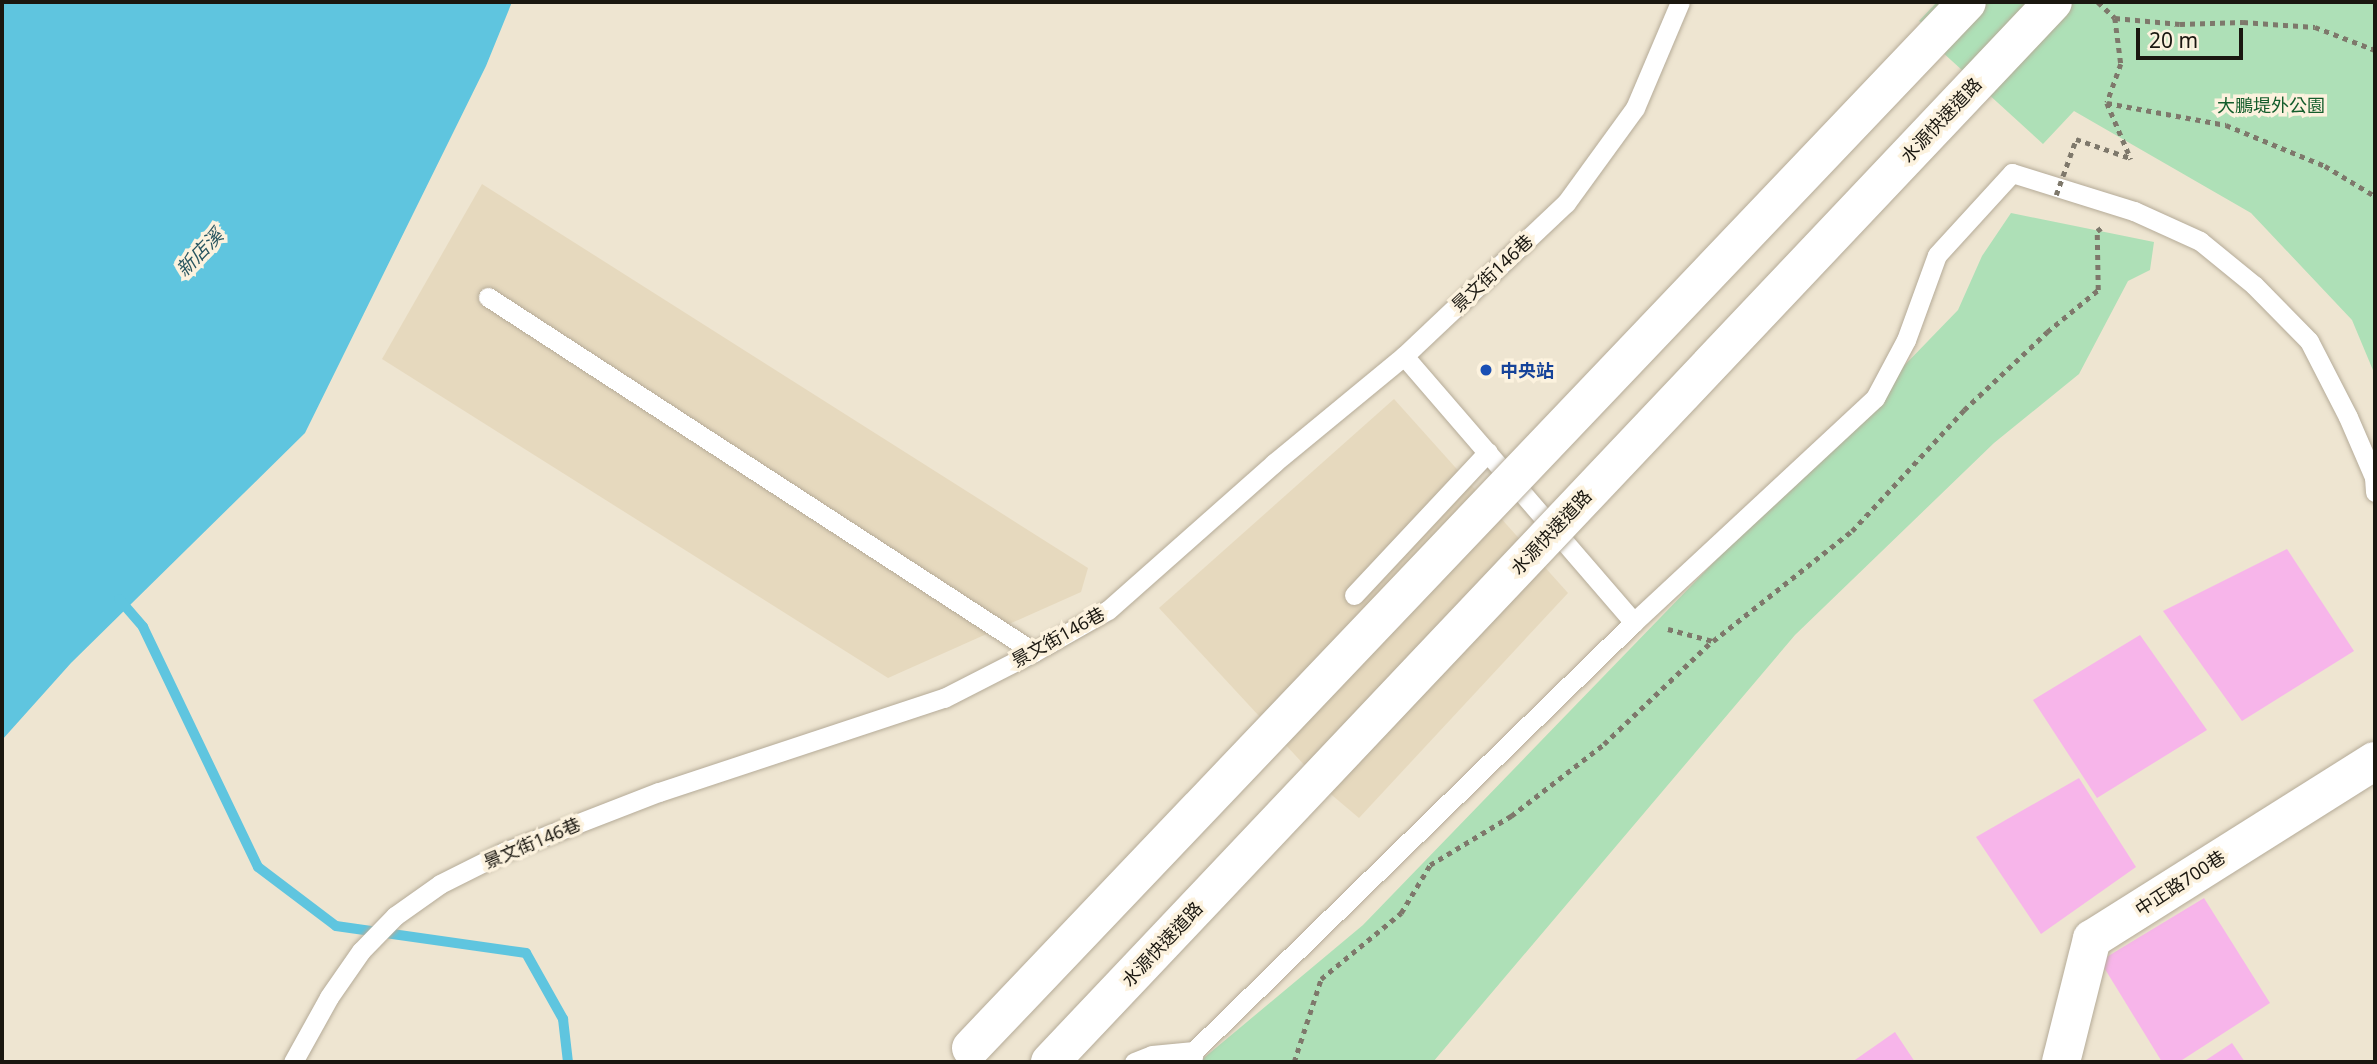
<!DOCTYPE html>
<meta charset="utf-8">
<style>
body{margin:0}
#map{position:relative;width:2377px;height:1064px;overflow:hidden;background:#eee5d1;font-family:"Noto Sans","Noto Sans TC",sans-serif}
div>[style]{position:absolute}
.built>*{inset:0;background:#e6d9be}
.green>*{inset:0;background:#aee0b7}
.water>*{inset:0;background:#5fc5df}
.stream>*{height:10px;margin:-5px;padding:0 5px;transform-origin:5px;border-radius:5px;background:#5fc5df}
.building>*{inset:0;background:#f7b5ea}
.path>*{height:4.5px;margin-top:-2.25px;transform-origin:0;background:repeating-linear-gradient(90deg,#7e786b 0 5px,transparent 0 10px)}
.roads{filter:drop-shadow(0 0 2px #b5ab98) drop-shadow(0 0 2px #b5ab98)}
.service>*{height:19px;margin:-9.5px;padding:0 9.5px;transform-origin:9.5px;border-radius:9.5px;background:#fff}
.minor>*{height:38px;margin:-19px;padding:0 19px;transform-origin:19px;border-radius:19px;background:#fff}
.path-bridge>*{height:4.5px;margin-top:-2.25px;transform-origin:0;background:repeating-linear-gradient(90deg,#7e786b 0 5px,transparent 0 10px)}
.bridges{filter:drop-shadow(0 0 2px #b5ab98) drop-shadow(0 0 2px #b5ab98)}
.trunk-bridge>*{height:38px;margin:-19px;padding:0 19px;transform-origin:19px;border-radius:19px;background:#fff}
.dots>*{width:19px;height:19px;translate:-50% -50%;box-sizing:border-box;border:4px solid #fcf2de;border-radius:50%}
span{translate:-50% -50%;white-space:nowrap;text-align:center;line-height:1.15;-webkit-text-stroke:7px #fcf2de;paint-order:stroke}
.park-label{font-size:18px;color:#145d2c}
.street-label{font-size:18px;color:#1a1710}
.transit-label{font-size:18px;color:#164399;font-weight:700}
.left{translate:0 -50%;text-align:left}
.water-label{font-size:19px;color:#27545f;font-style:italic}
.frame{position:absolute;inset:0;border:4px solid #1a1710;pointer-events:none}
.scale{position:absolute;left:2136px;top:28px;width:107px;height:32px;box-sizing:border-box;border:4px solid #1a1710;border-top:0;padding-left:9px;font-size:21px;line-height:24px;white-space:nowrap;color:#1a1710;-webkit-text-stroke:5px #fcf2de;paint-order:stroke}
</style>
<div id="map">
<div class="built">
<div style="clip-path:polygon(482px 184px,1088px 568px,1081px 592px,888px 678px,382px 359px)"></div>
<div style="clip-path:polygon(1394px 399px,1568px 593px,1359px 818px,1333px 796px,1159px 608px)"></div>
</div>
<div class="green">
<div style="clip-path:polygon(1937px 2px,2375px 2px,2375px 375px,2352px 320px,2251px 213px,2074px 111px,2043px 144px,1929px 40px,1937px 32px,1919px 21px)"></div>
<div style="clip-path:polygon(2011px 213px,2154px 242px,2150px 270px,2128px 281px,2079px 374px,1994px 443px,1795px 635px,1433px 1062px,1199px 1062px,1363px 925px,1958px 310px,1982px 256px)"></div>
</div>
<div class="water">
<div style="clip-path:polygon(2px 2px,512px 2px,486px 66px,305px 433px,71px 663px,2px 740px)"></div>
</div>
<div class="stream">
<div style="left:119px;top:599px;width:37px;rotate:49deg"></div>
<div style="left:143px;top:627px;width:266px;rotate:64.4deg"></div>
<div style="left:258px;top:867px;width:98px;rotate:37.1deg"></div>
<div style="left:336px;top:926px;width:192px;rotate:8.1deg"></div>
<div style="left:526px;top:953px;width:76px;rotate:60.7deg"></div>
<div style="left:563px;top:1019px;width:43px;rotate:83.4deg"></div>
</div>
<div class="building">
<div style="clip-path:polygon(2287px 549px,2354px 651px,2242px 721px,2163px 611px)"></div>
<div style="clip-path:polygon(2140px 635px,2207px 730px,2097px 798px,2033px 700px)"></div>
<div style="clip-path:polygon(2079px 778px,2136px 867px,2041px 934px,1976px 837px)"></div>
<div style="clip-path:polygon(2204px 898px,2270px 1003px,2179px 1062px,2162px 1062px,2100px 961px)"></div>
<div style="clip-path:polygon(1895px 1032px,1915px 1062px,1852px 1062px)"></div>
<div style="clip-path:polygon(2232px 1043px,2245px 1062px,2203px 1062px)"></div>
</div>
<div class="path">
<div style="left:2098px;top:2px;width:23px;rotate:43deg"></div>
<div style="left:2115px;top:18px;width:65px;rotate:5.3deg"></div>
<div style="left:2180px;top:24px;width:63px;rotate:-1.8deg"></div>
<div style="left:2243px;top:22px;width:72px;rotate:4deg"></div>
<div style="left:2315px;top:27px;width:64px;rotate:21deg"></div>
<div style="left:2115px;top:18px;width:46px;rotate:82.6deg"></div>
<div style="left:2121px;top:64px;width:41px;rotate:109.7deg"></div>
<div style="left:2107px;top:103px;width:121px;rotate:10.5deg"></div>
<div style="left:2226px;top:125px;width:107px;rotate:22.5deg"></div>
<div style="left:2325px;top:166px;width:58px;rotate:31deg"></div>
<div style="left:2107px;top:103px;width:61px;rotate:66.8deg"></div>
<div style="left:2076px;top:139px;width:57px;rotate:19.4deg"></div>
<div style="left:1668px;top:629px;width:47px;rotate:14.9deg"></div>
<div style="left:1713px;top:641px;width:177px;rotate:-38.4deg"></div>
<div style="left:1852px;top:531px;width:165px;rotate:-47.2deg"></div>
<div style="left:1964px;top:410px;width:114px;rotate:-43.2deg"></div>
<div style="left:2047px;top:332px;width:66px;rotate:-39.5deg"></div>
<div style="left:2098px;top:290px;width:59px;rotate:-91deg"></div>
<div style="left:2097px;top:231px;width:5px;rotate:-37deg"></div>
<div style="left:1294px;top:1062px;width:87px;rotate:-72deg"></div>
<div style="left:1321px;top:979px;width:104px;rotate:-39.5deg"></div>
<div style="left:1401px;top:913px;width:56px;rotate:-58.9deg"></div>
<div style="left:1430px;top:865px;width:95px;rotate:-31.2deg"></div>
<div style="left:1511px;top:816px;width:118px;rotate:-37.7deg"></div>
<div style="left:1604px;top:744px;width:149px;rotate:-43.6deg"></div>
</div>
<div class="roads">
<div class="service">
<div style="left:488px;top:297px;width:651px;rotate:33.03deg"></div>
<div style="left:1404px;top:356px;width:352px;rotate:49.2deg"></div>
<div style="left:1354px;top:595px;width:196px;rotate:-46.9deg"></div>
<div style="left:293px;top:1062px;width:74px;rotate:-61deg"></div>
<div style="left:329px;top:997px;width:56px;rotate:-55.2deg"></div>
<div style="left:361px;top:951px;width:49px;rotate:-45.8deg"></div>
<div style="left:395px;top:916px;width:55px;rotate:-35.4deg"></div>
<div style="left:440px;top:884px;width:72px;rotate:-26.6deg"></div>
<div style="left:504px;top:852px;width:166px;rotate:-21.2deg"></div>
<div style="left:659px;top:792px;width:300px;rotate:-18.3deg"></div>
<div style="left:944px;top:698px;width:101px;rotate:-27.1deg"></div>
<div style="left:1034px;top:652px;width:85px;rotate:-29.6deg"></div>
<div style="left:1108px;top:610px;width:222px;rotate:-41.5deg"></div>
<div style="left:1274px;top:463px;width:168px;rotate:-39.5deg"></div>
<div style="left:1404px;top:356px;width:223px;rotate:-43.4deg"></div>
<div style="left:1566px;top:203px;width:117px;rotate:-54deg"></div>
<div style="left:1635px;top:108px;width:115px;rotate:-67deg"></div>
<div style="left:1134px;top:1062px;width:19px;rotate:-21deg"></div>
<div style="left:1152px;top:1055px;width:42px;rotate:-5.4deg"></div>
<div style="left:1192px;top:1062px;width:11px;rotate:-80deg"></div>
<div style="left:1194px;top:1051px;width:615px;rotate:-44.27deg"></div>
<div style="left:1634px;top:622px;width:329px;rotate:-42.9deg"></div>
<div style="left:1875px;top:398px;width:66px;rotate:-61.9deg"></div>
<div style="left:1906px;top:340px;width:90px;rotate:-70deg"></div>
<div style="left:1937px;top:255px;width:111px;rotate:-47.6deg"></div>
<div style="left:2012px;top:173px;width:128px;rotate:17.3deg"></div>
<div style="left:2134px;top:211px;width:72px;rotate:24.4deg"></div>
<div style="left:2200px;top:241px;width:70px;rotate:39.2deg"></div>
<div style="left:2254px;top:285px;width:78px;rotate:45.5deg"></div>
<div style="left:2309px;top:341px;width:85px;rotate:62.8deg"></div>
<div style="left:2348px;top:417px;width:65px;rotate:66.6deg"></div>
<div style="left:2374px;top:477px;width:15px;rotate:86deg"></div>
</div>
<div class="minor">
<div style="left:2061px;top:1062px;width:127px;rotate:-75.9deg"></div>
<div style="left:2092px;top:939px;width:334px;rotate:-32.2deg"></div>
</div>
</div>
<div class="path-bridge">
<div style="left:2056px;top:195px;width:59px;rotate:-70.3deg"></div>
</div>
<div class="bridges">
<div class="trunk-bridge">
<div style="left:971px;top:1048px;width:1444px;rotate:-46.4deg"></div>
<div style="left:1050px;top:1062px;width:1459px;rotate:-46.58deg"></div>
</div>
</div>
<div class="dots">
<div style="left:1486px;top:370px;background:#1a4fb4"></div>
</div>
<div class="park-label">
<span style="left:2271px;top:105px">大鵬堤外公園</span>
</div>
<div class="street-label">
<span style="left:1941px;top:120px;rotate:-47deg">水源快速道路</span>
<span style="left:1492px;top:273px;rotate:-43deg">景文街146巷</span>
<span style="left:1551px;top:532px;rotate:-47deg">水源快速道路</span>
<span style="left:1058px;top:637px;rotate:-29deg">景文街146巷</span>
<span style="left:532px;top:843px;rotate:-23deg">景文街146巷</span>
<span style="left:2180px;top:883px;rotate:-33deg">中正路700巷</span>
<span style="left:1162px;top:944px;rotate:-47deg">水源快速道路</span>
</div>
<div class="transit-label">
<span class="left" style="left:1500px;top:370px">中央站</span>
</div>
<div class="water-label">
<span style="left:200px;top:253px;rotate:-46deg">新店溪</span>
</div>
<div class="frame"></div>
<div class="scale">20 m</div>
</div>
